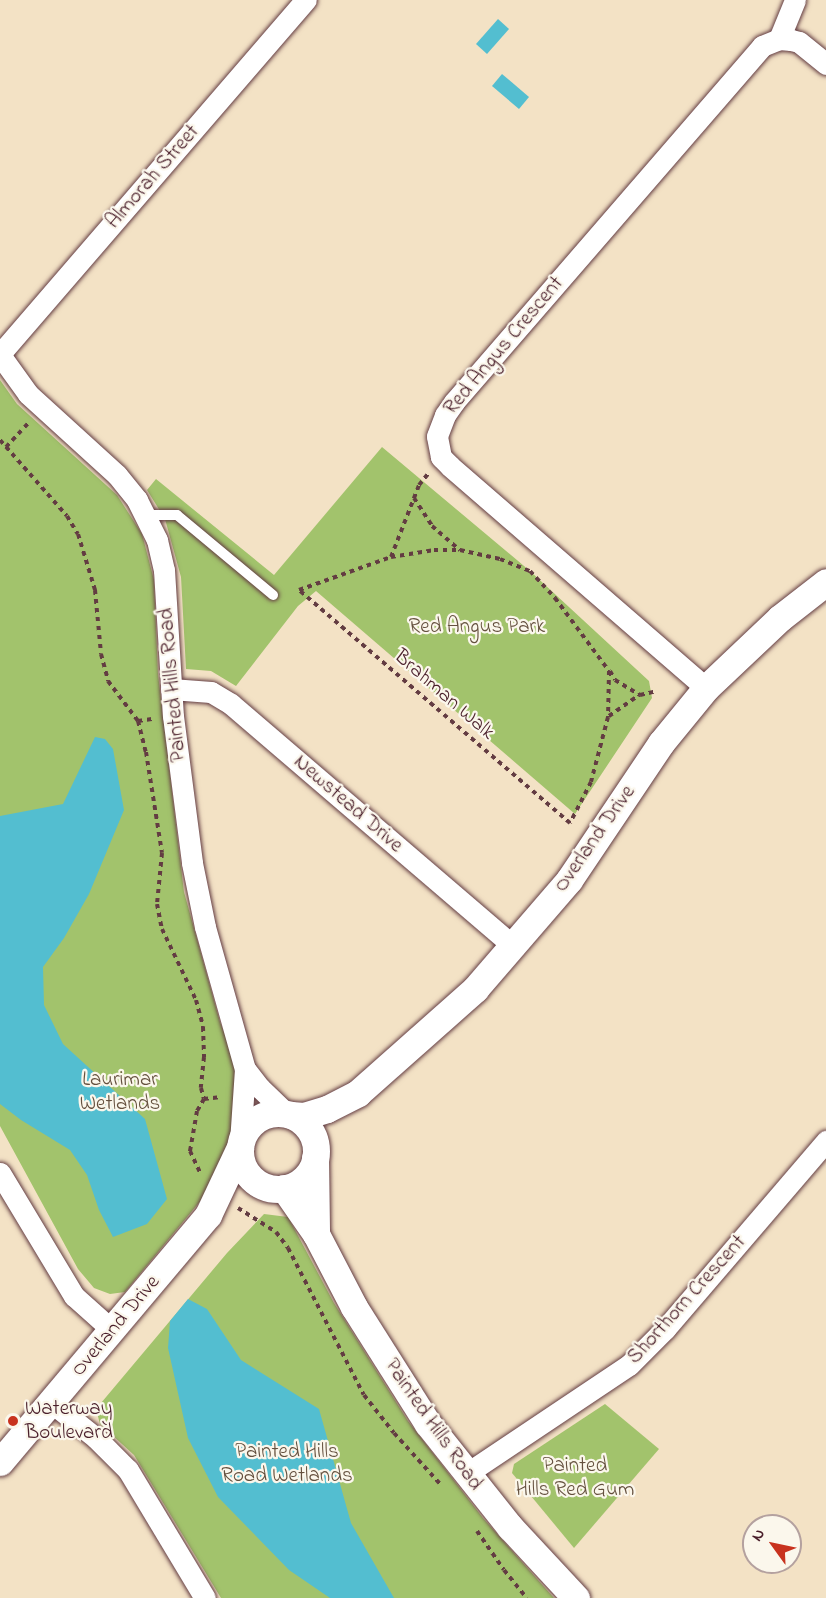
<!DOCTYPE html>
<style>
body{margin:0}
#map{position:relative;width:826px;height:1598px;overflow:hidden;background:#f3e2c5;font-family:"Indie Flower",sans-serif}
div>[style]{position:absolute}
.green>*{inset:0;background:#a2c36c}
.water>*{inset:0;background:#53bed0}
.path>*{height:4px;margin-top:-2px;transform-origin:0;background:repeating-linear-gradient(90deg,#633c42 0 4.5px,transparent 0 9px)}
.roads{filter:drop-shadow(0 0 2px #633c42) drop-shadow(0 0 2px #633c42)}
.service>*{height:10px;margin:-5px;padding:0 5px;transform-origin:5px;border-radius:5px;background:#fff}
.minor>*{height:21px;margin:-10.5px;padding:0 10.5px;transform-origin:10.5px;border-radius:10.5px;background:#fff}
.tertiary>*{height:27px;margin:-13.5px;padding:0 13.5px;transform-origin:13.5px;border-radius:13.5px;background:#fff}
.tertiary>.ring{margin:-13.5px;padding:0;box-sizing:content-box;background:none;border:27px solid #fff;border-radius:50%}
.dots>*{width:16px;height:16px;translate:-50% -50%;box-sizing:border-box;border:3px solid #fbf7ec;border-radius:50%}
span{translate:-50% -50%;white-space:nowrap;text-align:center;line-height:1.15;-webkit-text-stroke:4.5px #fbf7ec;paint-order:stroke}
.street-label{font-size:21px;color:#4a1f2b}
.park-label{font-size:21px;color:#64503e}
.poi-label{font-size:21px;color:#4a1f2b}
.left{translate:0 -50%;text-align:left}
.north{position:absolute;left:742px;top:1514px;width:60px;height:60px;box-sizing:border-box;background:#fbf7ec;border:2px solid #b4a19f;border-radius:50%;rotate:303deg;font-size:16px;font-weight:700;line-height:24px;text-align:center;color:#4a1f2b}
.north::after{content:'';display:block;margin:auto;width:21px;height:27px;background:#c8321e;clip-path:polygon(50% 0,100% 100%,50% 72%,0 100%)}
</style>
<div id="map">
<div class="green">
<div style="clip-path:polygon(0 380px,17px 404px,117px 495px,142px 534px,154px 580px,158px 674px,184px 892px,220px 1022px,232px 1052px,243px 1094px,234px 1146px,207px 1193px,125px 1292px,110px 1294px,94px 1288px,78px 1269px,0 1126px)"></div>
<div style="clip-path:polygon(382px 447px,530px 571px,649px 681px,652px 698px,575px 814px,316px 591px,298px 606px,236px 686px,211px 671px,186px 669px,181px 577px,165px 519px,147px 490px,156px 479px,274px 575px)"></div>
<div style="clip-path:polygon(264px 1214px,288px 1217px,334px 1303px,408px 1421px,483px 1518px,554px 1598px,221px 1598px,134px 1455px,100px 1424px,96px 1409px,227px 1253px)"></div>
<div style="clip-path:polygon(605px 1404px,659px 1449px,574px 1548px,512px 1473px,514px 1464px)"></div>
</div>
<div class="water">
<div style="clip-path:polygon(498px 19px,509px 29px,487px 54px,476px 44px)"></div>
<div style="clip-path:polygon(502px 74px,529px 97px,519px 109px,492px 86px)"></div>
<div style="clip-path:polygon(95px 737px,105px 739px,113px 749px,124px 810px,89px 894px,64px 938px,43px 967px,44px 1005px,63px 1044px,145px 1119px,167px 1199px,147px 1224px,113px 1237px,99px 1210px,87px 1175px,70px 1150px,21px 1120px,0 1104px,0 816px,63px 804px)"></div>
<div style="clip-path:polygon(188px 1299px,207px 1309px,241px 1360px,319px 1409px,351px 1523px,394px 1598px,330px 1598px,289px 1570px,218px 1497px,188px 1438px,168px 1348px,170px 1321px)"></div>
</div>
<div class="path">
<div style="left:0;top:440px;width:101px;rotate:48.6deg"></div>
<div style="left:67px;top:516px;width:21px;rotate:59deg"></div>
<div style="left:78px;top:534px;width:59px;rotate:73.1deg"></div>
<div style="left:95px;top:590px;width:64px;rotate:84.6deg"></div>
<div style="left:101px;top:654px;width:28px;rotate:75deg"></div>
<div style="left:108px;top:681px;width:50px;rotate:53.1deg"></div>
<div style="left:138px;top:721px;width:32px;rotate:76deg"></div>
<div style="left:146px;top:752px;width:102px;rotate:81deg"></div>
<div style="left:162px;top:853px;width:51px;rotate:95.6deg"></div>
<div style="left:157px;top:904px;width:25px;rotate:79deg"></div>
<div style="left:162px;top:929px;width:79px;rotate:64.4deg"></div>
<div style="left:196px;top:1000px;width:28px;rotate:75deg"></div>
<div style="left:203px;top:1027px;width:30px;rotate:88deg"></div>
<div style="left:204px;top:1057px;width:31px;rotate:96deg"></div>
<div style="left:201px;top:1088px;width:11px;rotate:75deg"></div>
<div style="left:204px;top:1099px;width:14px;rotate:120deg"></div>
<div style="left:197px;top:1111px;width:41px;rotate:99.9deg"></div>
<div style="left:190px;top:1151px;width:23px;rotate:65deg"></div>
<div style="left:6px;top:447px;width:33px;rotate:-47deg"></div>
<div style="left:414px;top:498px;width:33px;rotate:57deg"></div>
<div style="left:432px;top:526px;width:37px;rotate:41deg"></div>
<div style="left:434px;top:550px;width:26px"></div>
<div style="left:460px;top:550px;width:41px;rotate:12.7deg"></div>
<div style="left:500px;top:559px;width:32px;rotate:22deg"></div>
<div style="left:530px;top:571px;width:37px;rotate:47deg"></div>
<div style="left:555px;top:598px;width:91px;rotate:53.5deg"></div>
<div style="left:609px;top:671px;width:46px;rotate:91.2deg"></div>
<div style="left:608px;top:717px;width:67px;rotate:104.7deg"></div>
<div style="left:591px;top:782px;width:46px;rotate:117.1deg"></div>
<div style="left:570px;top:823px;width:357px;rotate:-139.3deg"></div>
<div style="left:299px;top:590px;width:98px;rotate:-19.7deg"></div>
<div style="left:391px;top:557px;width:44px;rotate:-9.2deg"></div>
<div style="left:391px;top:557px;width:77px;rotate:-68.7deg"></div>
<div style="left:419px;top:485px;width:14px;rotate:-51deg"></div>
<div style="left:610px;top:671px;width:10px;rotate:61deg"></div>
<div style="left:615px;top:680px;width:29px;rotate:31deg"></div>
<div style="left:640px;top:695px;width:17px;rotate:-13deg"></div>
<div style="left:609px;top:716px;width:37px;rotate:-35deg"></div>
<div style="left:138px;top:721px;width:14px;rotate:-8deg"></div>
<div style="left:204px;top:1099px;width:17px;rotate:-7deg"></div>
<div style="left:238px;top:1208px;width:45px;rotate:32.3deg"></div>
<div style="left:276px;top:1232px;width:20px;rotate:53deg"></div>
<div style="left:288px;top:1248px;width:165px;rotate:62.7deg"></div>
<div style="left:364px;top:1395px;width:48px;rotate:51.7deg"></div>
<div style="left:394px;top:1433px;width:70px;rotate:47.9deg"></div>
<div style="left:477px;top:1531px;width:47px;rotate:55.3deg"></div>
<div style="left:504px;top:1570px;width:36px;rotate:51deg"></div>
</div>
<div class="roads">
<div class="service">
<div style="left:145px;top:515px;width:32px"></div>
<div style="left:177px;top:515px;width:125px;rotate:39.8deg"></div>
</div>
<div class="minor">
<div style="left:779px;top:39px;width:42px;rotate:-67.7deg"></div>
<div style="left:0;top:354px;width:468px;rotate:-49.2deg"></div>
<div style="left:0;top:355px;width:48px;rotate:54.3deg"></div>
<div style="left:28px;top:394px;width:120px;rotate:42.3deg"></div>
<div style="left:117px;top:475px;width:32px;rotate:51deg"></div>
<div style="left:137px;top:500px;width:45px;rotate:63.4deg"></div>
<div style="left:157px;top:540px;width:31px;rotate:77deg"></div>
<div style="left:164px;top:570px;width:146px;rotate:86.5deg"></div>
<div style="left:173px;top:716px;width:148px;rotate:82.6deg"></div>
<div style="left:192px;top:863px;width:65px;rotate:78.5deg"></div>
<div style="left:205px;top:927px;width:148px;rotate:74.3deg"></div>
<div style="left:245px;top:1069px;width:74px;rotate:93.9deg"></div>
<div style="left:706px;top:688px;width:339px;rotate:-139.1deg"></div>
<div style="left:450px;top:466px;width:13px;rotate:-135deg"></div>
<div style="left:441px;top:457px;width:21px;rotate:-101deg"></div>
<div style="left:437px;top:436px;width:22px;rotate:-69deg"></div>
<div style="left:445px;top:415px;width:16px;rotate:-55deg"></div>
<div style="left:454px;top:402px;width:471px;rotate:-49.1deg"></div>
<div style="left:762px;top:46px;width:18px;rotate:-22deg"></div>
<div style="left:779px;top:39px;width:12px;rotate:5deg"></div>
<div style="left:791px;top:40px;width:8px;rotate:14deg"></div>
<div style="left:799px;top:42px;width:35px;rotate:39deg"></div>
<div style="left:171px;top:689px;width:40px;rotate:4.3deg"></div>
<div style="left:211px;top:692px;width:23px;rotate:31deg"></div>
<div style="left:231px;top:704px;width:372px;rotate:40.6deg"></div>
<div style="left:245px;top:1069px;width:24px;rotate:52deg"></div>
<div style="left:260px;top:1088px;width:39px;rotate:44deg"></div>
<div style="left:0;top:1173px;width:144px;rotate:59deg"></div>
<div style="left:74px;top:1296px;width:51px;rotate:41.8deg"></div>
<div style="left:52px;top:1403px;width:56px;rotate:38.5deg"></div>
<div style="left:96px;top:1438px;width:45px;rotate:45deg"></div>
<div style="left:128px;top:1470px;width:149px;rotate:59deg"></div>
<div style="left:466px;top:1474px;width:196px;rotate:-33.8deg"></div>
<div style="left:629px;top:1365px;width:51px;rotate:-45deg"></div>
<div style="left:665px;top:1329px;width:248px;rotate:-49.4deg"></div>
</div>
<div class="tertiary">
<div class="ring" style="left:240px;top:1113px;width:49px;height:49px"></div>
<div style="left:291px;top:1115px;width:13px;rotate:4deg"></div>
<div style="left:304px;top:1116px;width:24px;rotate:-17deg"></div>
<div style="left:327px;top:1109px;width:35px;rotate:-27deg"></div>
<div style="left:358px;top:1093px;width:157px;rotate:-41.6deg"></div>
<div style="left:475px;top:989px;width:144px;rotate:-49.2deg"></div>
<div style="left:569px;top:880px;width:165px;rotate:-56.1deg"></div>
<div style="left:661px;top:743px;width:71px;rotate:-50.7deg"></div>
<div style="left:706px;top:688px;width:102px;rotate:-43.4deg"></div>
<div style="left:780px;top:618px;width:58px;rotate:-38deg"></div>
<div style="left:315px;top:1158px;width:76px;rotate:89.2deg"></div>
<div style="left:284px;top:1188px;width:56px;rotate:55.2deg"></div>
<div style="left:316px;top:1234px;width:82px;rotate:62.5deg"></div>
<div style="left:354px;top:1307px;width:138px;rotate:57.7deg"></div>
<div style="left:428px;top:1424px;width:132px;rotate:51.5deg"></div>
<div style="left:510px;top:1527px;width:97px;rotate:47.1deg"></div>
<div style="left:0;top:1462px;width:323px;rotate:-49.9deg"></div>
<div style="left:208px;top:1215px;width:75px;rotate:-64.8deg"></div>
</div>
</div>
<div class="dots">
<div style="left:13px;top:1421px;background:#c8321e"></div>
</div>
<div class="street-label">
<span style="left:153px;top:177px;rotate:-49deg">Almorah Street</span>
<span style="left:504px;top:346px;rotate:-50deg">Red Angus Crescent</span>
<span style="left:173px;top:685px;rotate:-95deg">Painted Hills Road</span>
<span style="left:444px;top:695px;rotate:41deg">Brahman Walk</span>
<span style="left:348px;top:804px;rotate:41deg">Newstead Drive</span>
<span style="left:595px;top:839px;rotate:-55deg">Overland Drive</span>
<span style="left:687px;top:1300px;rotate:-48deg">Shorthorn Crescent</span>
<span style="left:116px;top:1326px;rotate:-50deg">Overland Drive</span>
<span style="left:433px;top:1425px;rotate:55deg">Painted Hills Road</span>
</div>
<div class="park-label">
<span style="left:477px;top:627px">Red Angus Park</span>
<span style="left:120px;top:1092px">Laurimar<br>Wetlands</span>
<span style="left:287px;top:1464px">Painted Hills<br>Road Wetlands</span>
<span style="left:575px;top:1478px">Painted<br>Hills Red Gum</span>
</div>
<div class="poi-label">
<span class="left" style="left:25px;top:1421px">Waterway<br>Boulevard</span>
</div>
<div class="north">N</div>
</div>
